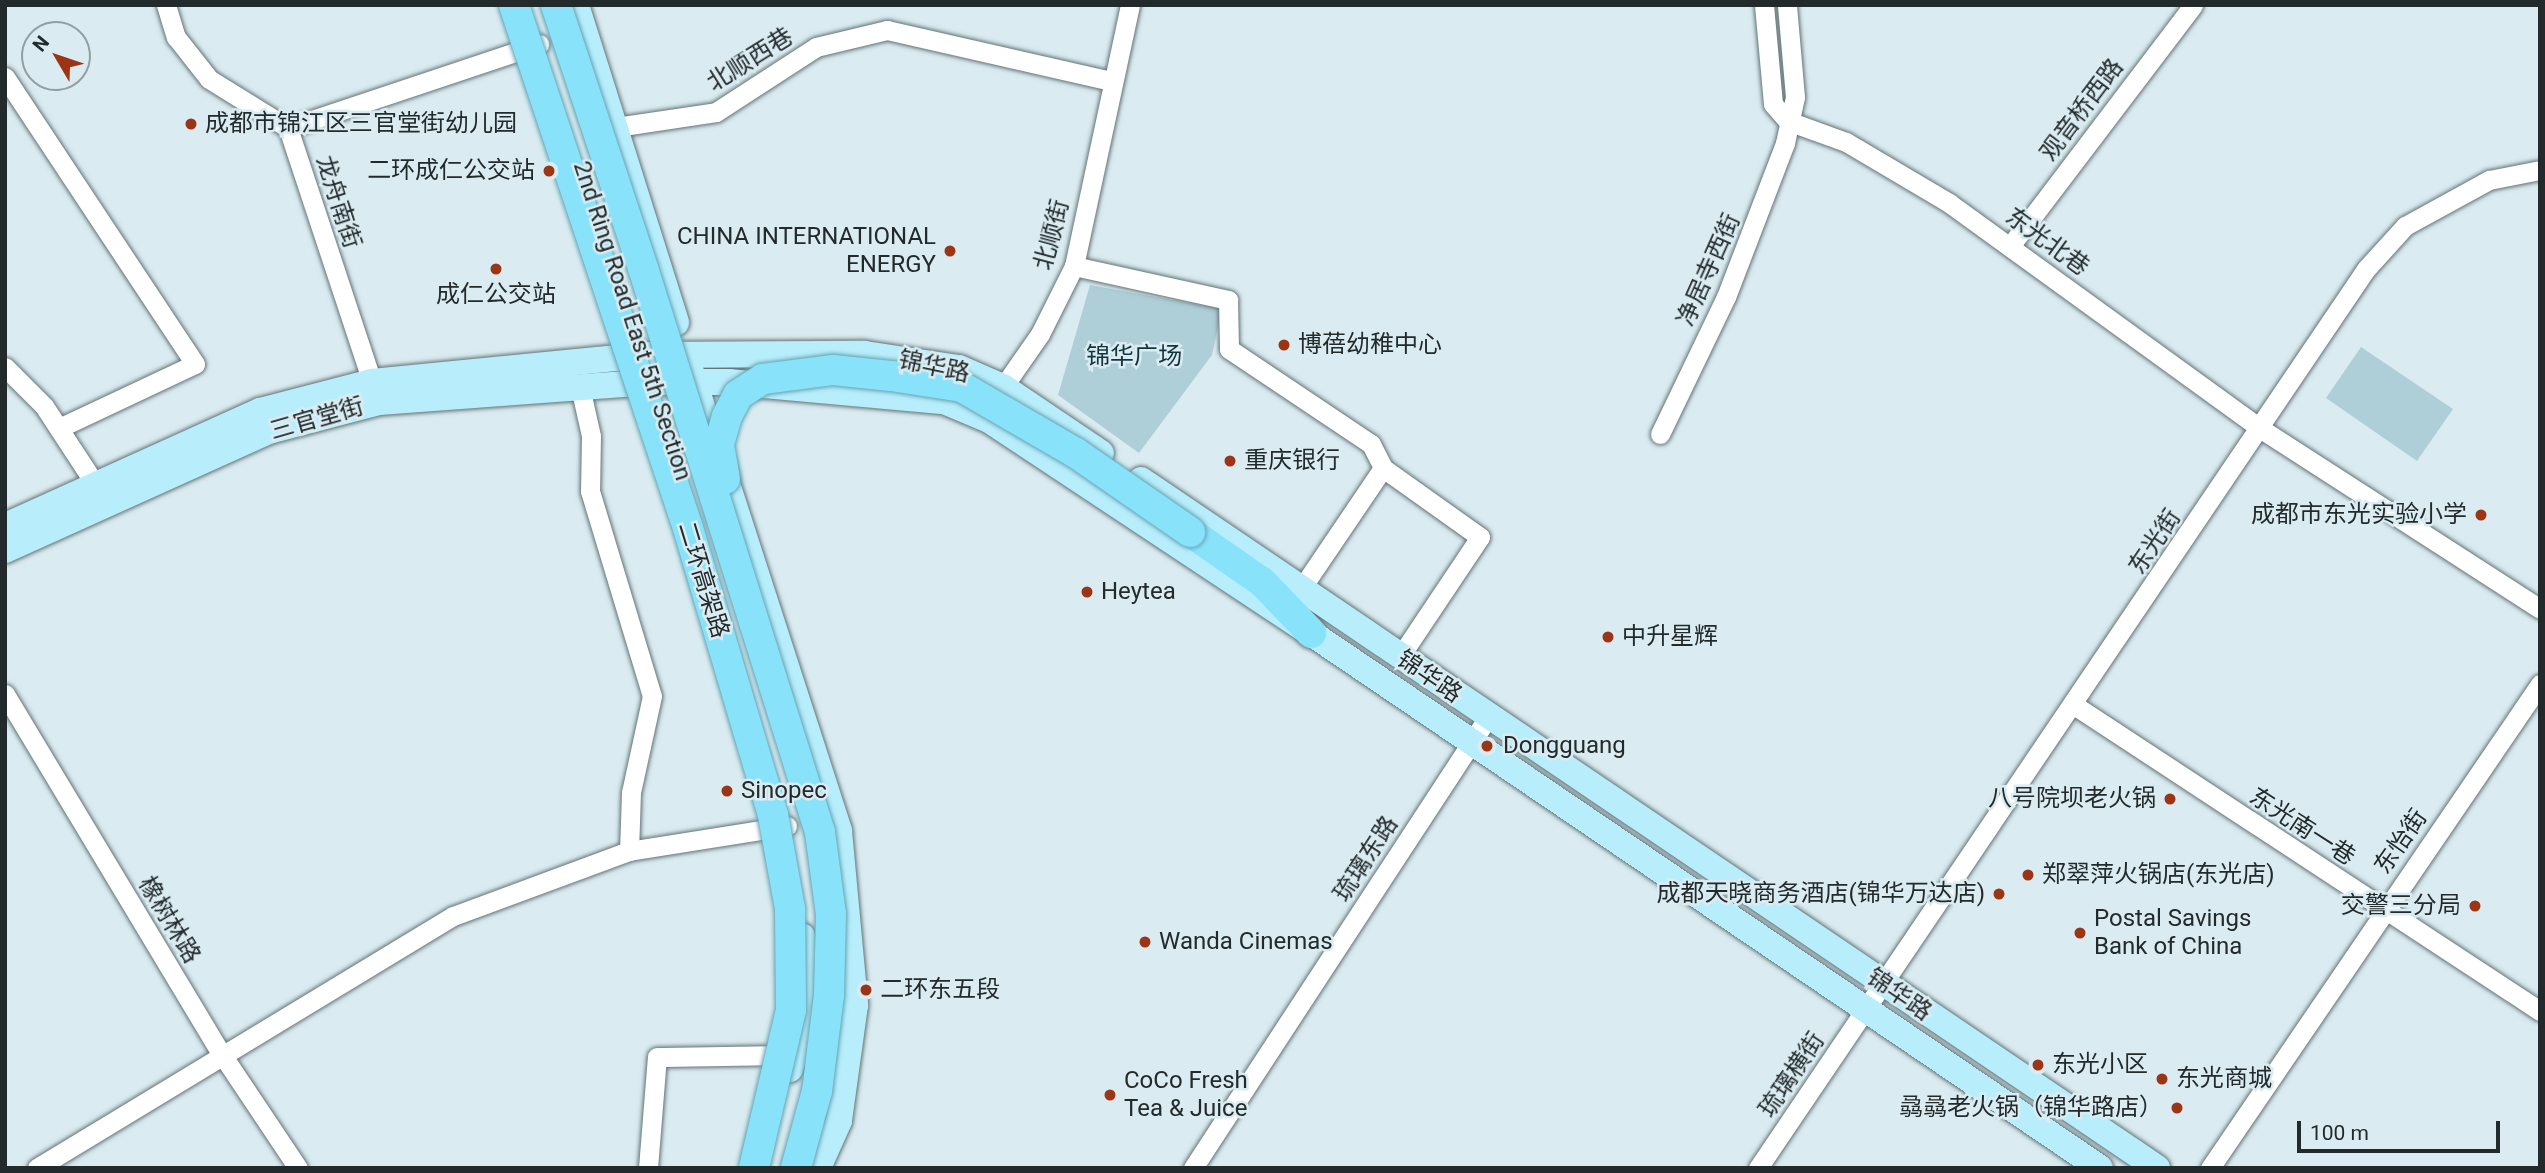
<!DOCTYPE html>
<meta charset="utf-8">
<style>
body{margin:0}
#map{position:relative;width:2545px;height:1173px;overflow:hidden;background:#daecf1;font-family:Roboto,"Noto Sans SC",sans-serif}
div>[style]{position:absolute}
.green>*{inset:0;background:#aecfd8}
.roads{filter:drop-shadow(0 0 2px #637377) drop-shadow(0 0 2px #637377)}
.minor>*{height:19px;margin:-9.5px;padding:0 9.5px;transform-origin:9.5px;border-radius:9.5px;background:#fff}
.major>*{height:26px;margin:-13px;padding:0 13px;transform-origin:13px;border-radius:13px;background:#b8eefc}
.highway>*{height:30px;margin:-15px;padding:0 15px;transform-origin:15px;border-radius:15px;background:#88e3fa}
.bridges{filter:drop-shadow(0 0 2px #65a2b2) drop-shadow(0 0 2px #65a2b2)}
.highway-bridge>*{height:30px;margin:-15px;padding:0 15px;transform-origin:15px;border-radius:15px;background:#88e3fa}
.dots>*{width:19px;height:19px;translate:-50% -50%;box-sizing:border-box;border:4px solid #daecf1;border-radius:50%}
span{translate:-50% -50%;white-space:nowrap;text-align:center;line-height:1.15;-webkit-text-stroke:5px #daecf1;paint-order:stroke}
.street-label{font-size:24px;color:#232a2c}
.poi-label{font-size:24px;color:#232a2c}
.left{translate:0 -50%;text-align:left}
.right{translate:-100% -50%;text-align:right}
.park-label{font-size:24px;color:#12353d}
.frame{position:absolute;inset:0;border:7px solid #232a2c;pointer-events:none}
.north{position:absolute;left:21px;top:21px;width:70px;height:70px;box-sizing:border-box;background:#daecf1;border:2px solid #919ea2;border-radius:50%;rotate:309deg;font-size:19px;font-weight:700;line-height:28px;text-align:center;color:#232a2c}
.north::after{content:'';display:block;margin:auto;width:24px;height:32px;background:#9c3516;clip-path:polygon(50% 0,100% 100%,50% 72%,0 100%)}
.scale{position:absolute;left:2297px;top:1121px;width:203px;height:32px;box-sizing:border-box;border:4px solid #232a2c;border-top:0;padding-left:9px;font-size:21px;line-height:24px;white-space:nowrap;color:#232a2c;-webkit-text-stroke:5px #daecf1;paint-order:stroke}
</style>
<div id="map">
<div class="green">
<div style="clip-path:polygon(1090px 285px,1222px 309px,1212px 355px,1139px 453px,1058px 395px)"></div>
<div style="clip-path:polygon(2361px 347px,2453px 409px,2417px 461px,2326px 398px)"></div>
</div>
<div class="roads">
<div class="minor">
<div style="left:166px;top:5px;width:34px;rotate:73deg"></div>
<div style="left:176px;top:37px;width:53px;rotate:51.8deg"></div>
<div style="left:209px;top:79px;width:93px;rotate:31.8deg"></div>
<div style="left:288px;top:128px;width:268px;rotate:71.7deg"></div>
<div style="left:1764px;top:5px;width:99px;rotate:84.8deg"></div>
<div style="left:1773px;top:104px;width:23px;rotate:49deg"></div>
<div style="left:1788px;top:121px;width:62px;rotate:19.9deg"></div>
<div style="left:1846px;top:142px;width:120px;rotate:30.6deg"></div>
<div style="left:1949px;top:203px;width:385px;rotate:35.9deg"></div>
<div style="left:2261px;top:429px;width:332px;rotate:32.8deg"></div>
<div style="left:5px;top:77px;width:344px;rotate:56.5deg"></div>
<div style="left:195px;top:364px;width:150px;rotate:154.8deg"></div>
<div style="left:616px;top:127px;width:101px;rotate:-8.5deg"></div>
<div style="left:716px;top:112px;width:119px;rotate:-33deg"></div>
<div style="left:816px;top:47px;width:73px;rotate:-13.5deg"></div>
<div style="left:887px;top:30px;width:231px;rotate:12.8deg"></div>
<div style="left:288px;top:128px;width:265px;rotate:-18.5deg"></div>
<div style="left:2011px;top:245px;width:301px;rotate:-52.8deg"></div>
<div style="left:1074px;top:266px;width:158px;rotate:12.4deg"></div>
<div style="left:1228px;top:300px;width:49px;rotate:88.8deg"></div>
<div style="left:1229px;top:349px;width:171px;rotate:33.8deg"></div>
<div style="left:1371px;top:444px;width:27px;rotate:63deg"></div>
<div style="left:5px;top:367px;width:55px;rotate:45deg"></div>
<div style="left:44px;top:406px;width:93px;rotate:56.8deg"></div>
<div style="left:580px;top:387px;width:50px;rotate:77.3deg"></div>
<div style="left:591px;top:436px;width:55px;rotate:91deg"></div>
<div style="left:590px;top:491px;width:214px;rotate:73.2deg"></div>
<div style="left:652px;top:696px;width:98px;rotate:102.3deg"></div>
<div style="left:631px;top:792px;width:59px;rotate:91.9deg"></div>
<div style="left:1003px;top:387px;width:65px;rotate:-55.1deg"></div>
<div style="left:1040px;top:334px;width:76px;rotate:-63.4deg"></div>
<div style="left:1074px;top:266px;width:267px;rotate:-77.9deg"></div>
<div style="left:1660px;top:434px;width:152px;rotate:-64.3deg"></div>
<div style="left:1726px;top:297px;width:165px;rotate:-69deg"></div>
<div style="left:1785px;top:143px;width:47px;rotate:-77.7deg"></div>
<div style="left:1795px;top:97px;width:92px;rotate:-95deg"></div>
<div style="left:1301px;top:589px;width:146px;rotate:-55.9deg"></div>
<div style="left:1383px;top:468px;width:119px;rotate:35.4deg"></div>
<div style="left:1480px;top:537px;width:138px;rotate:123.8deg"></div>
<div style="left:5px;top:694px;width:419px;rotate:59deg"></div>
<div style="left:221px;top:1053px;width:138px;rotate:56.2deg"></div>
<div style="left:2074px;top:705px;width:557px;rotate:33.29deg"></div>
<div style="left:37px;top:1168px;width:486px;rotate:-31.2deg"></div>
<div style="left:453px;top:916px;width:188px;rotate:-20.3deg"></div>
<div style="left:629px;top:851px;width:160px;rotate:-9deg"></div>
<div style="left:648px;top:1168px;width:111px;rotate:-85.4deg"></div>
<div style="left:657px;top:1057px;width:133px;rotate:-0.9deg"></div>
<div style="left:1193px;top:1168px;width:539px;rotate:-56.81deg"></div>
<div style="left:1758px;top:1168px;width:1085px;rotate:-55.93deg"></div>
<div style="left:2366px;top:269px;width:58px;rotate:-47.8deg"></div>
<div style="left:2405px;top:226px;width:96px;rotate:-28.7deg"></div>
<div style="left:2489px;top:180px;width:52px;rotate:-11.1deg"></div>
<div style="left:2210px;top:1168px;width:586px;rotate:-55.71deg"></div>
</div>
<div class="major">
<div style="left:576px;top:5px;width:333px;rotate:72.5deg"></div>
<div style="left:690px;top:369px;width:485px;rotate:72.1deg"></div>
<div style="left:839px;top:831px;width:175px;rotate:84.7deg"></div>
<div style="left:855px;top:1005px;width:117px;rotate:97.9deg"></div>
<div style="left:839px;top:1121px;width:51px;rotate:114.1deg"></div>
<div style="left:1141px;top:480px;width:1227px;rotate:34.1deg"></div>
<div style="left:5px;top:526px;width:280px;rotate:-24.3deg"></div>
<div style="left:260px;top:411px;width:116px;rotate:-14.5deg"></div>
<div style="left:372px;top:382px;width:275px;rotate:-5.6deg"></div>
<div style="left:646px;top:355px;width:219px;rotate:-0.3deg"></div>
<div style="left:865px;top:354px;width:95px;rotate:8.5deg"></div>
<div style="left:959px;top:368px;width:48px;rotate:23.4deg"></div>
<div style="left:1003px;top:387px;width:118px;rotate:34deg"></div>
<div style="left:5px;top:550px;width:290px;rotate:-24.3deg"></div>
<div style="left:269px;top:431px;width:114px;rotate:-14.8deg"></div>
<div style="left:379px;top:402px;width:275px;rotate:-4.2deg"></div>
<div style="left:653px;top:382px;width:76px"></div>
<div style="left:729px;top:382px;width:216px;rotate:5.1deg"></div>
<div style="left:944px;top:401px;width:49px;rotate:22.9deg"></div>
<div style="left:989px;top:420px;width:386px;rotate:33.5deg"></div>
<div style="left:1311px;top:633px;width:953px;rotate:34.14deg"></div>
<div style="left:790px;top:1069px;width:65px;rotate:-73deg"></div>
<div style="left:809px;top:1007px;width:71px;rotate:-95.6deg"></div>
</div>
<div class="highway">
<div style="left:1190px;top:532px;width:88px;rotate:34.8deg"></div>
<div style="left:1262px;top:582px;width:71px;rotate:46.1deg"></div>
</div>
</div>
<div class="bridges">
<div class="highway-bridge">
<div style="left:514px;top:5px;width:551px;rotate:71.6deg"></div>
<div style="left:688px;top:528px;width:299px;rotate:73.5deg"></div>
<div style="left:773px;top:815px;width:96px;rotate:79.7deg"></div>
<div style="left:790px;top:909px;width:101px;rotate:89.4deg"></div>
<div style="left:791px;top:1010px;width:162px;rotate:103.2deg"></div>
<div style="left:556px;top:5px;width:277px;rotate:71.7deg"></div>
<div style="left:643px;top:268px;width:591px;rotate:72.58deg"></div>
<div style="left:820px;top:832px;width:83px;rotate:82.4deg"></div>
<div style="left:831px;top:914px;width:81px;rotate:91.4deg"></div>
<div style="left:829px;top:995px;width:97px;rotate:97.1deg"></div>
<div style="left:817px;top:1091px;width:80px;rotate:105.3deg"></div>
<div style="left:725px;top:479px;width:36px;rotate:-100deg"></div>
<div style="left:719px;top:444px;width:29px;rotate:-74deg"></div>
<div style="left:727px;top:416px;width:24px;rotate:-62deg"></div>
<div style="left:738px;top:395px;width:30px;rotate:-33deg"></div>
<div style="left:763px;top:379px;width:71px;rotate:-7.3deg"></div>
<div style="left:833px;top:370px;width:58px;rotate:5.9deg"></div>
<div style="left:891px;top:376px;width:72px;rotate:8.8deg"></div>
<div style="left:962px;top:387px;width:132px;rotate:30.1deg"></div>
<div style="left:1076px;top:453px;width:139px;rotate:34.7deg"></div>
</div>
</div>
<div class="dots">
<div style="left:191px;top:124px;background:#9c3516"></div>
<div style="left:549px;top:171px;background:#9c3516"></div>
<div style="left:950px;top:251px;background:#9c3516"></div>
<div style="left:496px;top:269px;background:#9c3516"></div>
<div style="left:1284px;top:345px;background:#9c3516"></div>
<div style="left:1230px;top:461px;background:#9c3516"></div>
<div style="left:2481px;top:515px;background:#9c3516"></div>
<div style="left:1087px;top:592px;background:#9c3516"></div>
<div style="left:1608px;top:637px;background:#9c3516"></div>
<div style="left:1487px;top:746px;background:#9c3516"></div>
<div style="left:727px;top:791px;background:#9c3516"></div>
<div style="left:2170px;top:799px;background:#9c3516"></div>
<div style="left:2028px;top:875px;background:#9c3516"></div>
<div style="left:1999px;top:894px;background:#9c3516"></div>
<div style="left:2475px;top:906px;background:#9c3516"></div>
<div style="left:2080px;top:933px;background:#9c3516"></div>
<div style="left:1145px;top:942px;background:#9c3516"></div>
<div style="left:866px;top:990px;background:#9c3516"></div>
<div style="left:2038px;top:1065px;background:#9c3516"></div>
<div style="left:2162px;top:1079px;background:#9c3516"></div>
<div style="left:1110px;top:1095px;background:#9c3516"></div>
<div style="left:2177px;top:1108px;background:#9c3516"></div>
</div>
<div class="street-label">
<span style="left:750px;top:60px;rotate:-32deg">北顺西巷</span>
<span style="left:2082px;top:110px;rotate:-53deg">观音桥西路</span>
<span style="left:338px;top:202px;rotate:72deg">龙舟南街</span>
<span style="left:1052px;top:235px;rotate:-75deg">北顺街</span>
<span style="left:2047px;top:242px;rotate:36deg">东光北巷</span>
<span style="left:1709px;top:270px;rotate:-66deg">净居寺西街</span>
<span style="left:632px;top:321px;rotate:72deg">2nd Ring Road East 5th Section</span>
<span style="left:934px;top:367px;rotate:12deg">锦华路</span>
<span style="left:317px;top:419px;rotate:-16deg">三官堂街</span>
<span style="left:2155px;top:542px;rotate:-56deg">东光街</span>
<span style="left:703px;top:580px;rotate:73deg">二环高架路</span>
<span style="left:1429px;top:677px;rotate:34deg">锦华路</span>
<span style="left:2302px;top:827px;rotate:33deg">东光南一巷</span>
<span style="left:2401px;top:842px;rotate:-55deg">东怡街</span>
<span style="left:1366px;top:859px;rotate:-57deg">琉璃东路</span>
<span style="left:169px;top:920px;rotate:59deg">橡树林路</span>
<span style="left:1899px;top:995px;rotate:34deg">锦华路</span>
<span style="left:1792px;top:1075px;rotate:-56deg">琉璃横街</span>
</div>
<div class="poi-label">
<span class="left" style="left:205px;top:124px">成都市锦江区三官堂街幼儿园</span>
<span class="right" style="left:535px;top:171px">二环成仁公交站</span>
<span class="right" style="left:936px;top:251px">CHINA INTERNATIONAL<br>ENERGY</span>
<span style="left:496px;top:295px">成仁公交站</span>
<span class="left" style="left:1298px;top:345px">博蓓幼稚中心</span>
<span class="left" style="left:1244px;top:461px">重庆银行</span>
<span class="right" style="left:2467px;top:515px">成都市东光实验小学</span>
<span class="left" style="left:1101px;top:592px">Heytea</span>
<span class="left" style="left:1622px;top:637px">中升星辉</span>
<span class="left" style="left:1503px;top:746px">Dongguang</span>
<span class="left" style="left:741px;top:791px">Sinopec</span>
<span class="right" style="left:2156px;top:799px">八号院坝老火锅</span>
<span class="left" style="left:2042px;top:875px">郑翠萍火锅店(东光店)</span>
<span class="right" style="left:1985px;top:894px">成都天晓商务酒店(锦华万达店)</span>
<span class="right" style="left:2461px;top:906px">交警三分局</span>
<span class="left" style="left:2094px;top:933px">Postal Savings<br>Bank of China</span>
<span class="left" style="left:1159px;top:942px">Wanda Cinemas</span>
<span class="left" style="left:880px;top:990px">二环东五段</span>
<span class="left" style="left:2052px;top:1065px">东光小区</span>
<span class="left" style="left:2176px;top:1079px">东光商城</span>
<span class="left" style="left:1124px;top:1095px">CoCo Fresh<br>Tea &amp; Juice</span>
<span class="right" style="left:2163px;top:1108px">骉骉老火锅（锦华路店）</span>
</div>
<div class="park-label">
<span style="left:1134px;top:357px">锦华广场</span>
</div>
<div class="frame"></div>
<div class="north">N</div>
<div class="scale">100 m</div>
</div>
